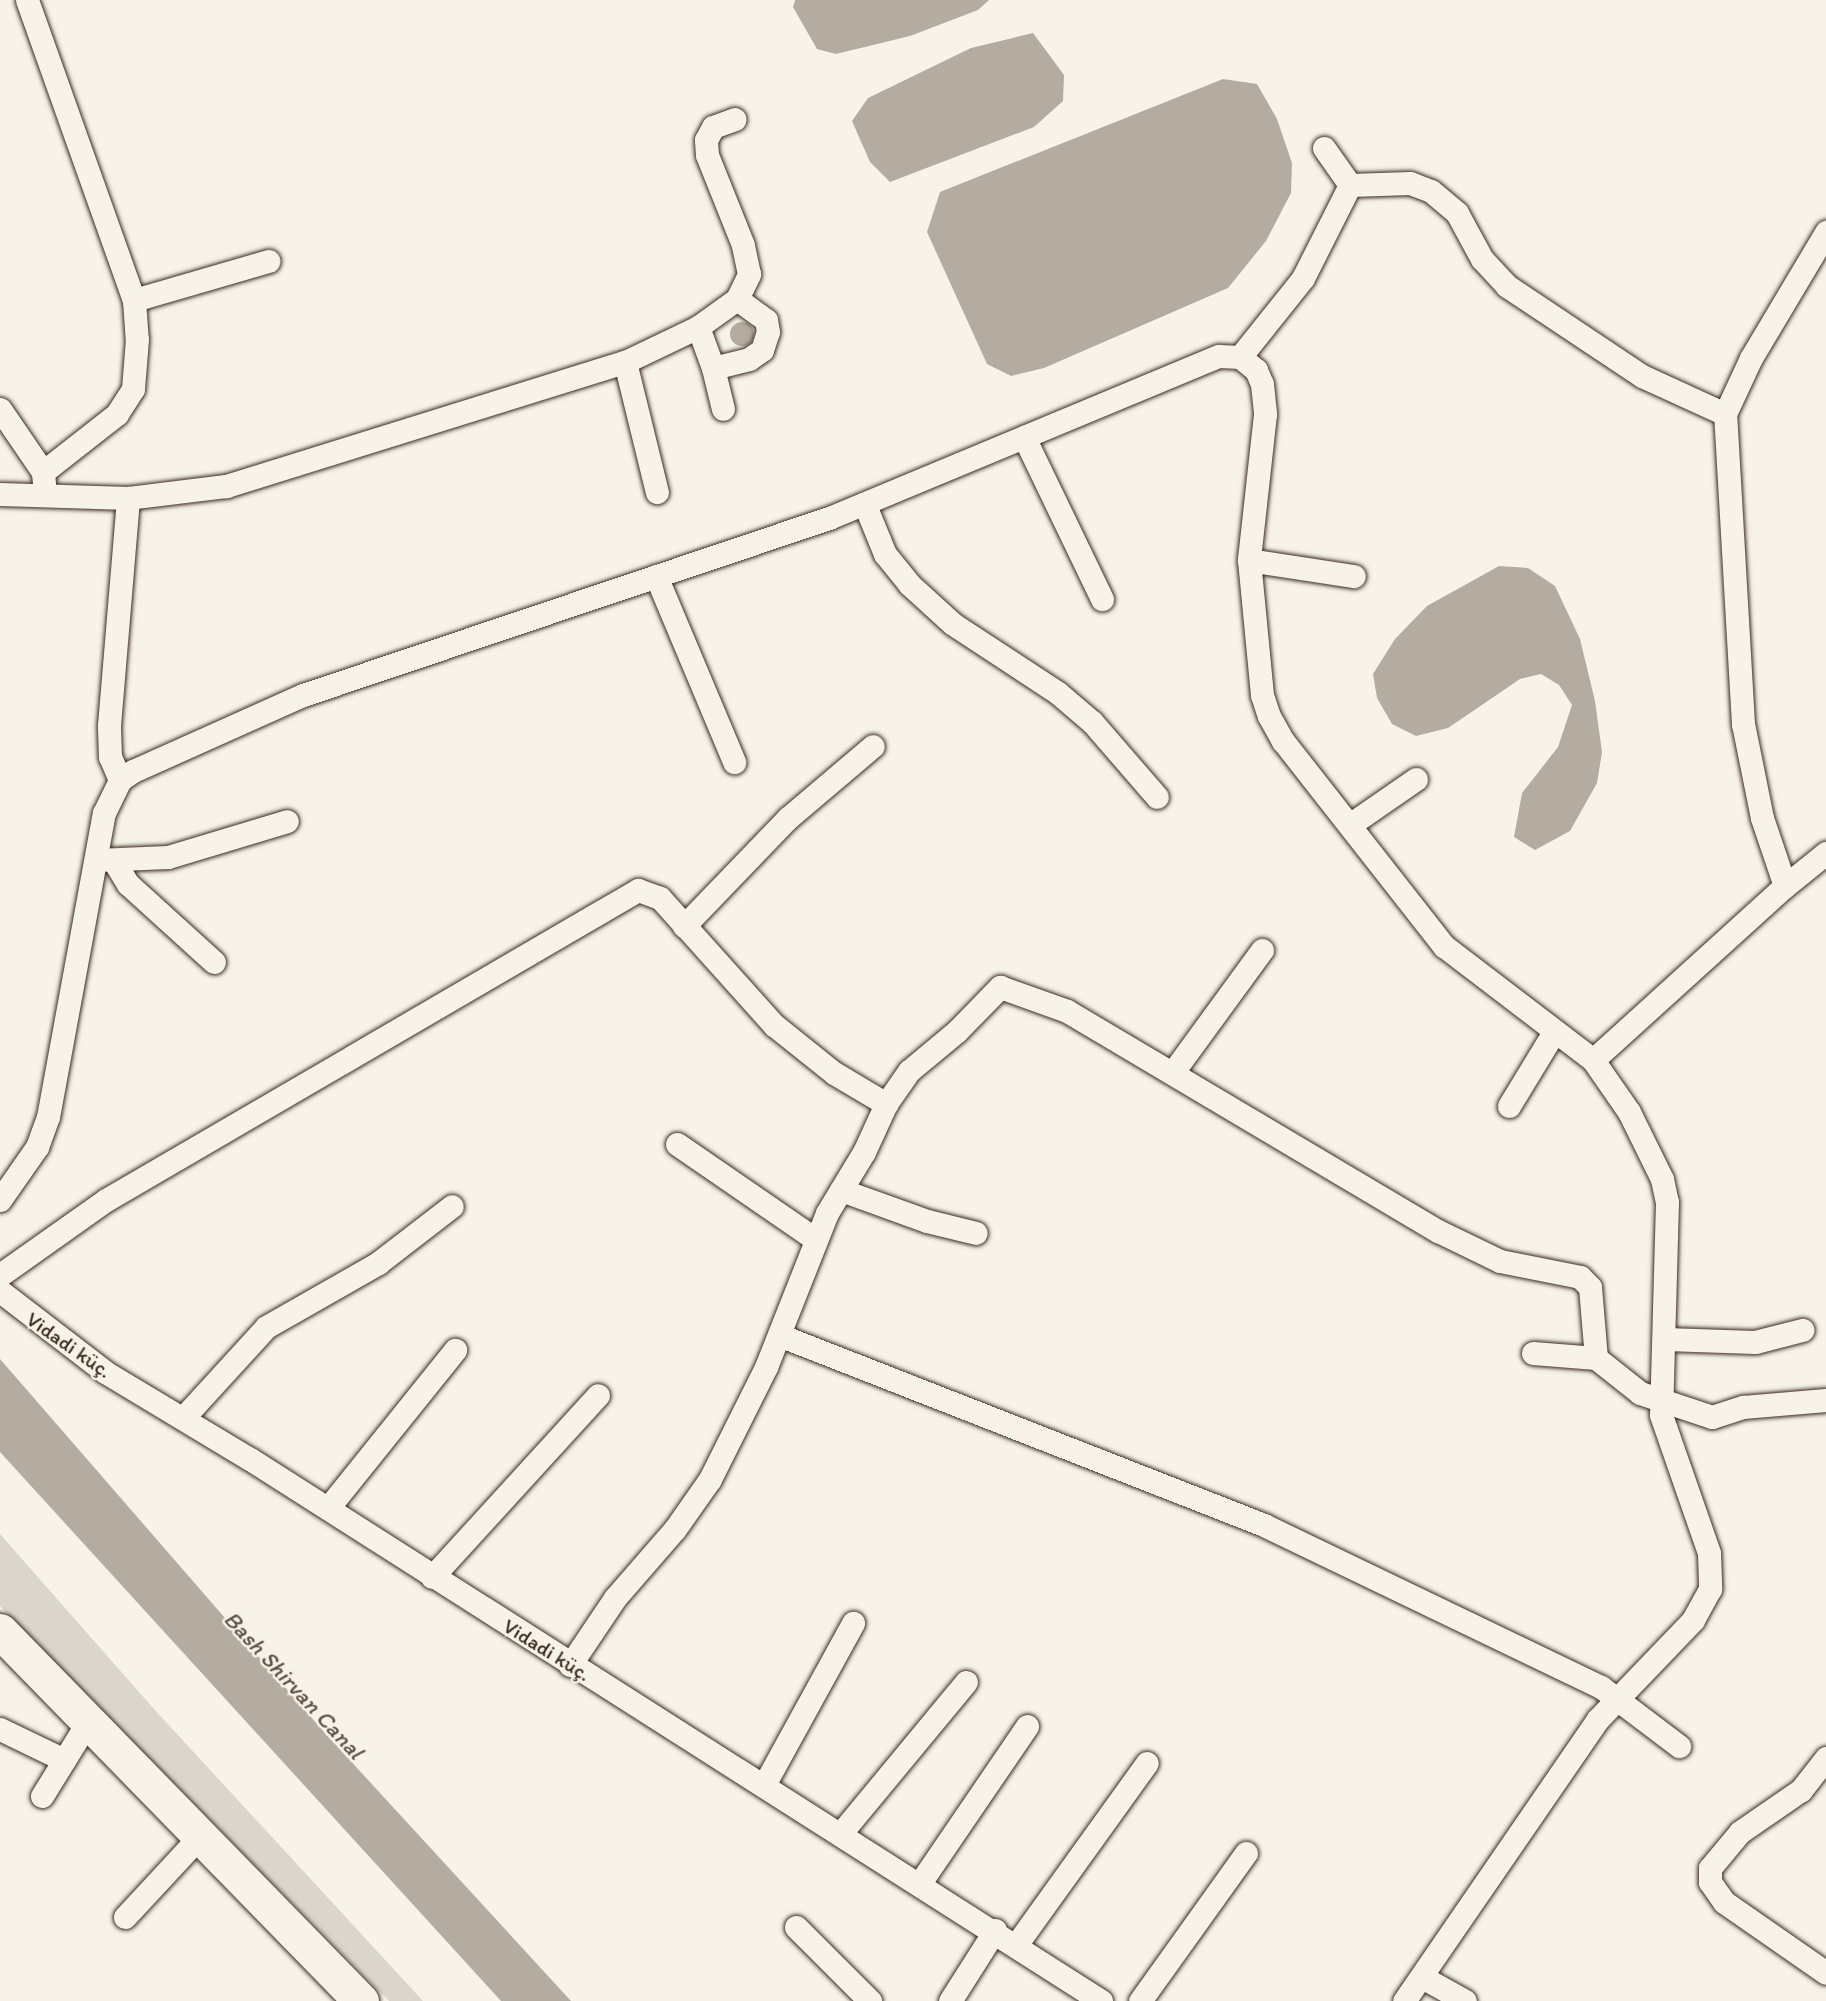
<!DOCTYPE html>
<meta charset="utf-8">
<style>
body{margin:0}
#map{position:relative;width:1826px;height:2001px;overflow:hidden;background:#f7f3e8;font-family:Itim,sans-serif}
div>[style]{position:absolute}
.green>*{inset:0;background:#dbd6cb}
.water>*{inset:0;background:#b4aca0}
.round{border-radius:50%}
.roads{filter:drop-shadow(0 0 2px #3b2a1e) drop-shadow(0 0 2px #3b2a1e)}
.street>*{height:23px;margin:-11.5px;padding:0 11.5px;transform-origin:11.5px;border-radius:11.5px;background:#f7f3e8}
.primary>*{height:35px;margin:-17.5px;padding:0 17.5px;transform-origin:17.5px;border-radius:17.5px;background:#f7f3e8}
span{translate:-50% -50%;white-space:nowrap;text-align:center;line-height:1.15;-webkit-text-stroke:5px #f7f3e8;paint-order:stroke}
.street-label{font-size:21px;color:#3b2a1e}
.water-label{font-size:23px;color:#5f5145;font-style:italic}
</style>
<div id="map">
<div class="green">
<div style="clip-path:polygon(0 1534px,153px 1708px,423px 2001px,389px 2001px,0 1606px)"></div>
</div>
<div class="water">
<div style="clip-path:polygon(795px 0,989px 0,978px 10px,910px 36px,836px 54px,817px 49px,793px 7px)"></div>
<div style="clip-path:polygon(1033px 33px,1064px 75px,1063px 101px,1034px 127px,890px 182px,870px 162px,852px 121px,868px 98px,971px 48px)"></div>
<div style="clip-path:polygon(1223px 79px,1257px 84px,1277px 119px,1292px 163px,1291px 193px,1266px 241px,1228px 288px,1044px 368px,1011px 376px,987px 364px,927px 232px,940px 192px)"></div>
<div class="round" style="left:730px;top:322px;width:24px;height:24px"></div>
<div style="clip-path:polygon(1499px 566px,1528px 568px,1555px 586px,1580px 639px,1595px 701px,1602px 752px,1597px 783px,1570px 831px,1535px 850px,1514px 837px,1522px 793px,1558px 747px,1572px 705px,1559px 685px,1541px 674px,1520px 679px,1448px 728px,1416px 736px,1392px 724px,1377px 698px,1373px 674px,1395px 639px,1427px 606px)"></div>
<div style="clip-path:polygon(0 1359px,324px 1732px,571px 2001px,501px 2001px,0 1452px)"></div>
</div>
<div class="roads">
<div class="street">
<div style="left:27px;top:0;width:319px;rotate:70.4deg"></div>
<div style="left:134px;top:300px;width:39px;rotate:86deg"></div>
<div style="left:137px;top:339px;width:50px;rotate:94.6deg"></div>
<div style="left:133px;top:389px;width:30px;rotate:123deg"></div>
<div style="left:117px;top:414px;width:94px;rotate:141.9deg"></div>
<div style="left:43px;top:472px;width:21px;rotate:85deg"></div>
<div style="left:1324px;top:148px;width:45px;rotate:54.9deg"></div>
<div style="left:1350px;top:185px;width:60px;rotate:-1.9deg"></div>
<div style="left:1410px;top:183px;width:22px;rotate:21deg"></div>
<div style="left:1431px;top:191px;width:34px;rotate:40deg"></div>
<div style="left:1457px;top:213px;width:52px;rotate:61.5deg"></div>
<div style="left:1482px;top:259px;width:37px;rotate:47deg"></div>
<div style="left:1507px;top:286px;width:162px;rotate:33.7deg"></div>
<div style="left:1642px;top:376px;width:91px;rotate:24.6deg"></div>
<div style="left:1725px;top:414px;width:62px;rotate:-65.1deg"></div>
<div style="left:1751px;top:358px;width:147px;rotate:-59.2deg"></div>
<div style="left:134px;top:300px;width:140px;rotate:-16.2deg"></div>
<div style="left:698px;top:327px;width:44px;rotate:69.9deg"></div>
<div style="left:713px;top:368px;width:37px;rotate:-14deg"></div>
<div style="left:749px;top:359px;width:16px;rotate:-35deg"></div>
<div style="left:762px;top:350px;width:19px;rotate:-72deg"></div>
<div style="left:768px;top:332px;width:12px;rotate:-99deg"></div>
<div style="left:766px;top:320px;width:36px;rotate:-144deg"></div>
<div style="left:1240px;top:357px;width:101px;rotate:-51.4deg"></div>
<div style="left:1303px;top:278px;width:104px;rotate:-63.2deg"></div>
<div style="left:625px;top:362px;width:134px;rotate:76.2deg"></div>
<div style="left:713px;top:368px;width:42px;rotate:76.3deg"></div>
<div style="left:0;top:409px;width:76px;rotate:55.7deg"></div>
<div style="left:1024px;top:437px;width:180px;rotate:64.3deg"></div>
<div style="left:0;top:494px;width:128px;rotate:1.8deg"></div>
<div style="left:128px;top:498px;width:99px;rotate:-7deg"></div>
<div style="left:226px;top:486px;width:418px;rotate:-17.3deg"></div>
<div style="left:625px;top:362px;width:81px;rotate:-25.6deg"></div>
<div style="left:698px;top:327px;width:48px;rotate:-35.7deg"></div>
<div style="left:737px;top:299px;width:28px;rotate:-64deg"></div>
<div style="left:749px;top:274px;width:30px;rotate:-102deg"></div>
<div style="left:743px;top:245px;width:97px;rotate:-111.8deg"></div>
<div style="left:707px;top:155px;width:15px;rotate:-94deg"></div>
<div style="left:706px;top:140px;width:15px;rotate:-62deg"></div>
<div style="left:713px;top:127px;width:23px;rotate:-20deg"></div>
<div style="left:865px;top:505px;width:53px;rotate:67.8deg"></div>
<div style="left:885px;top:554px;width:38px;rotate:51deg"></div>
<div style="left:909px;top:584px;width:59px;rotate:42.3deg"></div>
<div style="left:953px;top:624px;width:126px;rotate:33.3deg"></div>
<div style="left:1058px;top:693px;width:45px;rotate:40.5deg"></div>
<div style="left:1092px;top:722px;width:99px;rotate:49.1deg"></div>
<div style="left:1249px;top:560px;width:106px;rotate:8.7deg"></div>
<div style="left:656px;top:576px;width:202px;rotate:67.2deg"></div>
<div style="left:120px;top:780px;width:25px;rotate:-113deg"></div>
<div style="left:110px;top:757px;width:32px;rotate:-92deg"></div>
<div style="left:109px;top:725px;width:228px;rotate:-85.2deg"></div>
<div style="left:1351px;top:824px;width:79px;rotate:-34.7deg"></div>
<div style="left:96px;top:860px;width:72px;rotate:-2.4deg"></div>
<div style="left:168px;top:857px;width:124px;rotate:-16.8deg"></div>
<div style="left:114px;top:861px;width:27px;rotate:59deg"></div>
<div style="left:128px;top:884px;width:116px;rotate:42.2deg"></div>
<div style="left:1785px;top:886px;width:53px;rotate:-38.8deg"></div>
<div style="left:684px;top:926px;width:150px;rotate:-46.1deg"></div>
<div style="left:788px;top:818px;width:111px;rotate:-40.3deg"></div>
<div style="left:1593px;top:1060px;width:259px;rotate:-42.2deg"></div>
<div style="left:1785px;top:886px;width:72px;rotate:-108.7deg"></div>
<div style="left:1762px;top:818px;width:96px;rotate:-101.4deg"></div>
<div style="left:1743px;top:724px;width:311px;rotate:-93.3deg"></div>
<div style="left:1173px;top:1072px;width:151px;rotate:-53.9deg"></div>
<div style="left:1509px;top:1106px;width:87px;rotate:-58.7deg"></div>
<div style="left:677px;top:1144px;width:168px;rotate:34.5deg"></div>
<div style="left:841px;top:1190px;width:91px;rotate:19.8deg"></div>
<div style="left:927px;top:1221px;width:50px;rotate:13.8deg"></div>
<div style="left:0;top:1200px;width:65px;rotate:-55.1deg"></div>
<div style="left:37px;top:1147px;width:32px;rotate:-70deg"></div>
<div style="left:48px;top:1117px;width:309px;rotate:-79.6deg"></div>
<div style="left:104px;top:813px;width:37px;rotate:-64deg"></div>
<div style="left:120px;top:780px;width:16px;rotate:-35deg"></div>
<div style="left:133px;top:771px;width:186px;rotate:-24.1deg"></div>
<div style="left:303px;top:695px;width:555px;rotate:-18.6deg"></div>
<div style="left:829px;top:518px;width:422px;rotate:-22.6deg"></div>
<div style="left:1219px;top:356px;width:21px;rotate:3deg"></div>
<div style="left:1240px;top:357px;width:21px;rotate:39deg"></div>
<div style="left:1256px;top:370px;width:15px;rotate:67deg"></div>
<div style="left:1262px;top:384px;width:30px;rotate:84deg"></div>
<div style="left:1265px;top:414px;width:147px;rotate:96.3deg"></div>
<div style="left:1249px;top:560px;width:136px;rotate:84.5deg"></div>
<div style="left:1262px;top:695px;width:22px;rotate:72deg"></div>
<div style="left:1269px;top:716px;width:29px;rotate:61deg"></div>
<div style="left:1283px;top:741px;width:261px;rotate:51.9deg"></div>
<div style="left:1444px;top:946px;width:188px;rotate:37.4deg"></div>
<div style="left:1593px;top:1060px;width:63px;rotate:55.3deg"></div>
<div style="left:1629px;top:1112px;width:75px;rotate:63.8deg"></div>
<div style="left:1662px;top:1179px;width:24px;rotate:78deg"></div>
<div style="left:1667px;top:1202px;width:213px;rotate:91.6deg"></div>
<div style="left:1661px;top:1415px;width:146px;rotate:70.8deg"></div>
<div style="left:1709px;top:1553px;width:36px;rotate:88deg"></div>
<div style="left:1710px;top:1589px;width:35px;rotate:119deg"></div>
<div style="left:1693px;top:1620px;width:137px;rotate:133.8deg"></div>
<div style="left:1598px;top:1719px;width:342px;rotate:124.5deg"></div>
<div style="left:0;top:1275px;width:130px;rotate:-35.3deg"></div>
<div style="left:106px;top:1200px;width:616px;rotate:-30.23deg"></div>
<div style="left:638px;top:890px;width:23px;rotate:20deg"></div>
<div style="left:660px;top:898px;width:171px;rotate:48.1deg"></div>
<div style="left:774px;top:1025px;width:77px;rotate:38.7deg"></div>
<div style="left:834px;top:1073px;width:61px;rotate:30.8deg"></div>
<div style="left:0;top:1291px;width:133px;rotate:37.6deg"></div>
<div style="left:105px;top:1372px;width:169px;rotate:31deg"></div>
<div style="left:250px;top:1459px;width:1009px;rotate:32.49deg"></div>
<div style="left:779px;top:1335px;width:521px;rotate:21.39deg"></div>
<div style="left:1264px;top:1525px;width:374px;rotate:25.7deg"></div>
<div style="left:1601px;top:1687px;width:98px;rotate:37.1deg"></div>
<div style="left:1665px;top:1339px;width:90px;rotate:1.9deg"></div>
<div style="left:1755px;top:1342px;width:49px;rotate:-14.3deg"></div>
<div style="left:1533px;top:1353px;width:63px;rotate:4.5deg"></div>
<div style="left:183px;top:1418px;width:123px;rotate:-47.6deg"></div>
<div style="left:266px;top:1327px;width:129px;rotate:-29.7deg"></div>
<div style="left:378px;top:1263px;width:93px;rotate:-37.6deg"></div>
<div style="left:328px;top:1508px;width:203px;rotate:-51.2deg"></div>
<div style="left:432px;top:1577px;width:246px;rotate:-47.6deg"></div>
<div style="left:570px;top:1665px;width:81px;rotate:-56.1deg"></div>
<div style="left:615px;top:1598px;width:91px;rotate:-49deg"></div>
<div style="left:675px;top:1529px;width:61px;rotate:-55deg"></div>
<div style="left:710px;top:1479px;width:125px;rotate:-63.4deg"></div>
<div style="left:766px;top:1367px;width:166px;rotate:-68.4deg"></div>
<div style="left:827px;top:1213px;width:71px;rotate:-58.8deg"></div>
<div style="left:864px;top:1152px;width:53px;rotate:-65.4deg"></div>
<div style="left:886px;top:1104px;width:40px;rotate:-55.1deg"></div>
<div style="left:909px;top:1071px;width:62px;rotate:-39.8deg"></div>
<div style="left:957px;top:1031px;width:62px;rotate:-45.7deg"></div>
<div style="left:1000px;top:987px;width:71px;rotate:19.7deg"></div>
<div style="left:1067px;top:1011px;width:431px;rotate:30.7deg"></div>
<div style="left:1438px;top:1231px;width:69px;rotate:25.8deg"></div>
<div style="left:1500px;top:1261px;width:82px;rotate:11.3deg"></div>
<div style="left:1580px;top:1277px;width:14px;rotate:45deg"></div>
<div style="left:1590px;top:1287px;width:71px;rotate:85.2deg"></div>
<div style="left:1596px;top:1358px;width:56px;rotate:38.5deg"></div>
<div style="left:1640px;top:1393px;width:76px;rotate:18.4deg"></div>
<div style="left:1712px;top:1417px;width:33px;rotate:-18deg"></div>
<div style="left:1743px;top:1407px;width:83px;rotate:-4.8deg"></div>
<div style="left:0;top:1729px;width:71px;rotate:25.8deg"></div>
<div style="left:1826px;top:1758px;width:41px;rotate:128deg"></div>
<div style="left:1801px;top:1790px;width:74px;rotate:145.5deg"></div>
<div style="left:1740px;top:1832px;width:47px;rotate:129.8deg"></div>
<div style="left:1710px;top:1868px;width:14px;rotate:90deg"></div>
<div style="left:1710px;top:1882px;width:24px;rotate:55deg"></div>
<div style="left:1724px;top:1902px;width:124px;rotate:34.8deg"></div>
<div style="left:764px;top:1785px;width:185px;rotate:-61.2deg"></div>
<div style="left:42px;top:1796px;width:89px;rotate:-58.3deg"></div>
<div style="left:841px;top:1833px;width:196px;rotate:-50.4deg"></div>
<div style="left:920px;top:1883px;width:190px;rotate:-55.7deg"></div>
<div style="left:125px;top:1917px;width:112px;rotate:-47.2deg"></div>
<div style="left:796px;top:1927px;width:105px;rotate:45deg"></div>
<div style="left:1016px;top:1945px;width:224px;rotate:-54.3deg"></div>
<div style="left:1422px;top:1977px;width:49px;rotate:29.2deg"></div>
<div style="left:950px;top:2001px;width:84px;rotate:-57.6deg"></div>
<div style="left:1140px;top:2001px;width:182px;rotate:-54.4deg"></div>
</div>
<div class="primary">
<div style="left:0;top:1631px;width:517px;rotate:45.71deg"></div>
</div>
</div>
<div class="street-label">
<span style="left:69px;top:1345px;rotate:35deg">Vidadi küç.</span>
<span style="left:547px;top:1650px;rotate:32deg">Vidadi küç.</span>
</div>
<div class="water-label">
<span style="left:294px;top:1685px;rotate:47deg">Bash Shirvan Canal</span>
</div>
</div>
